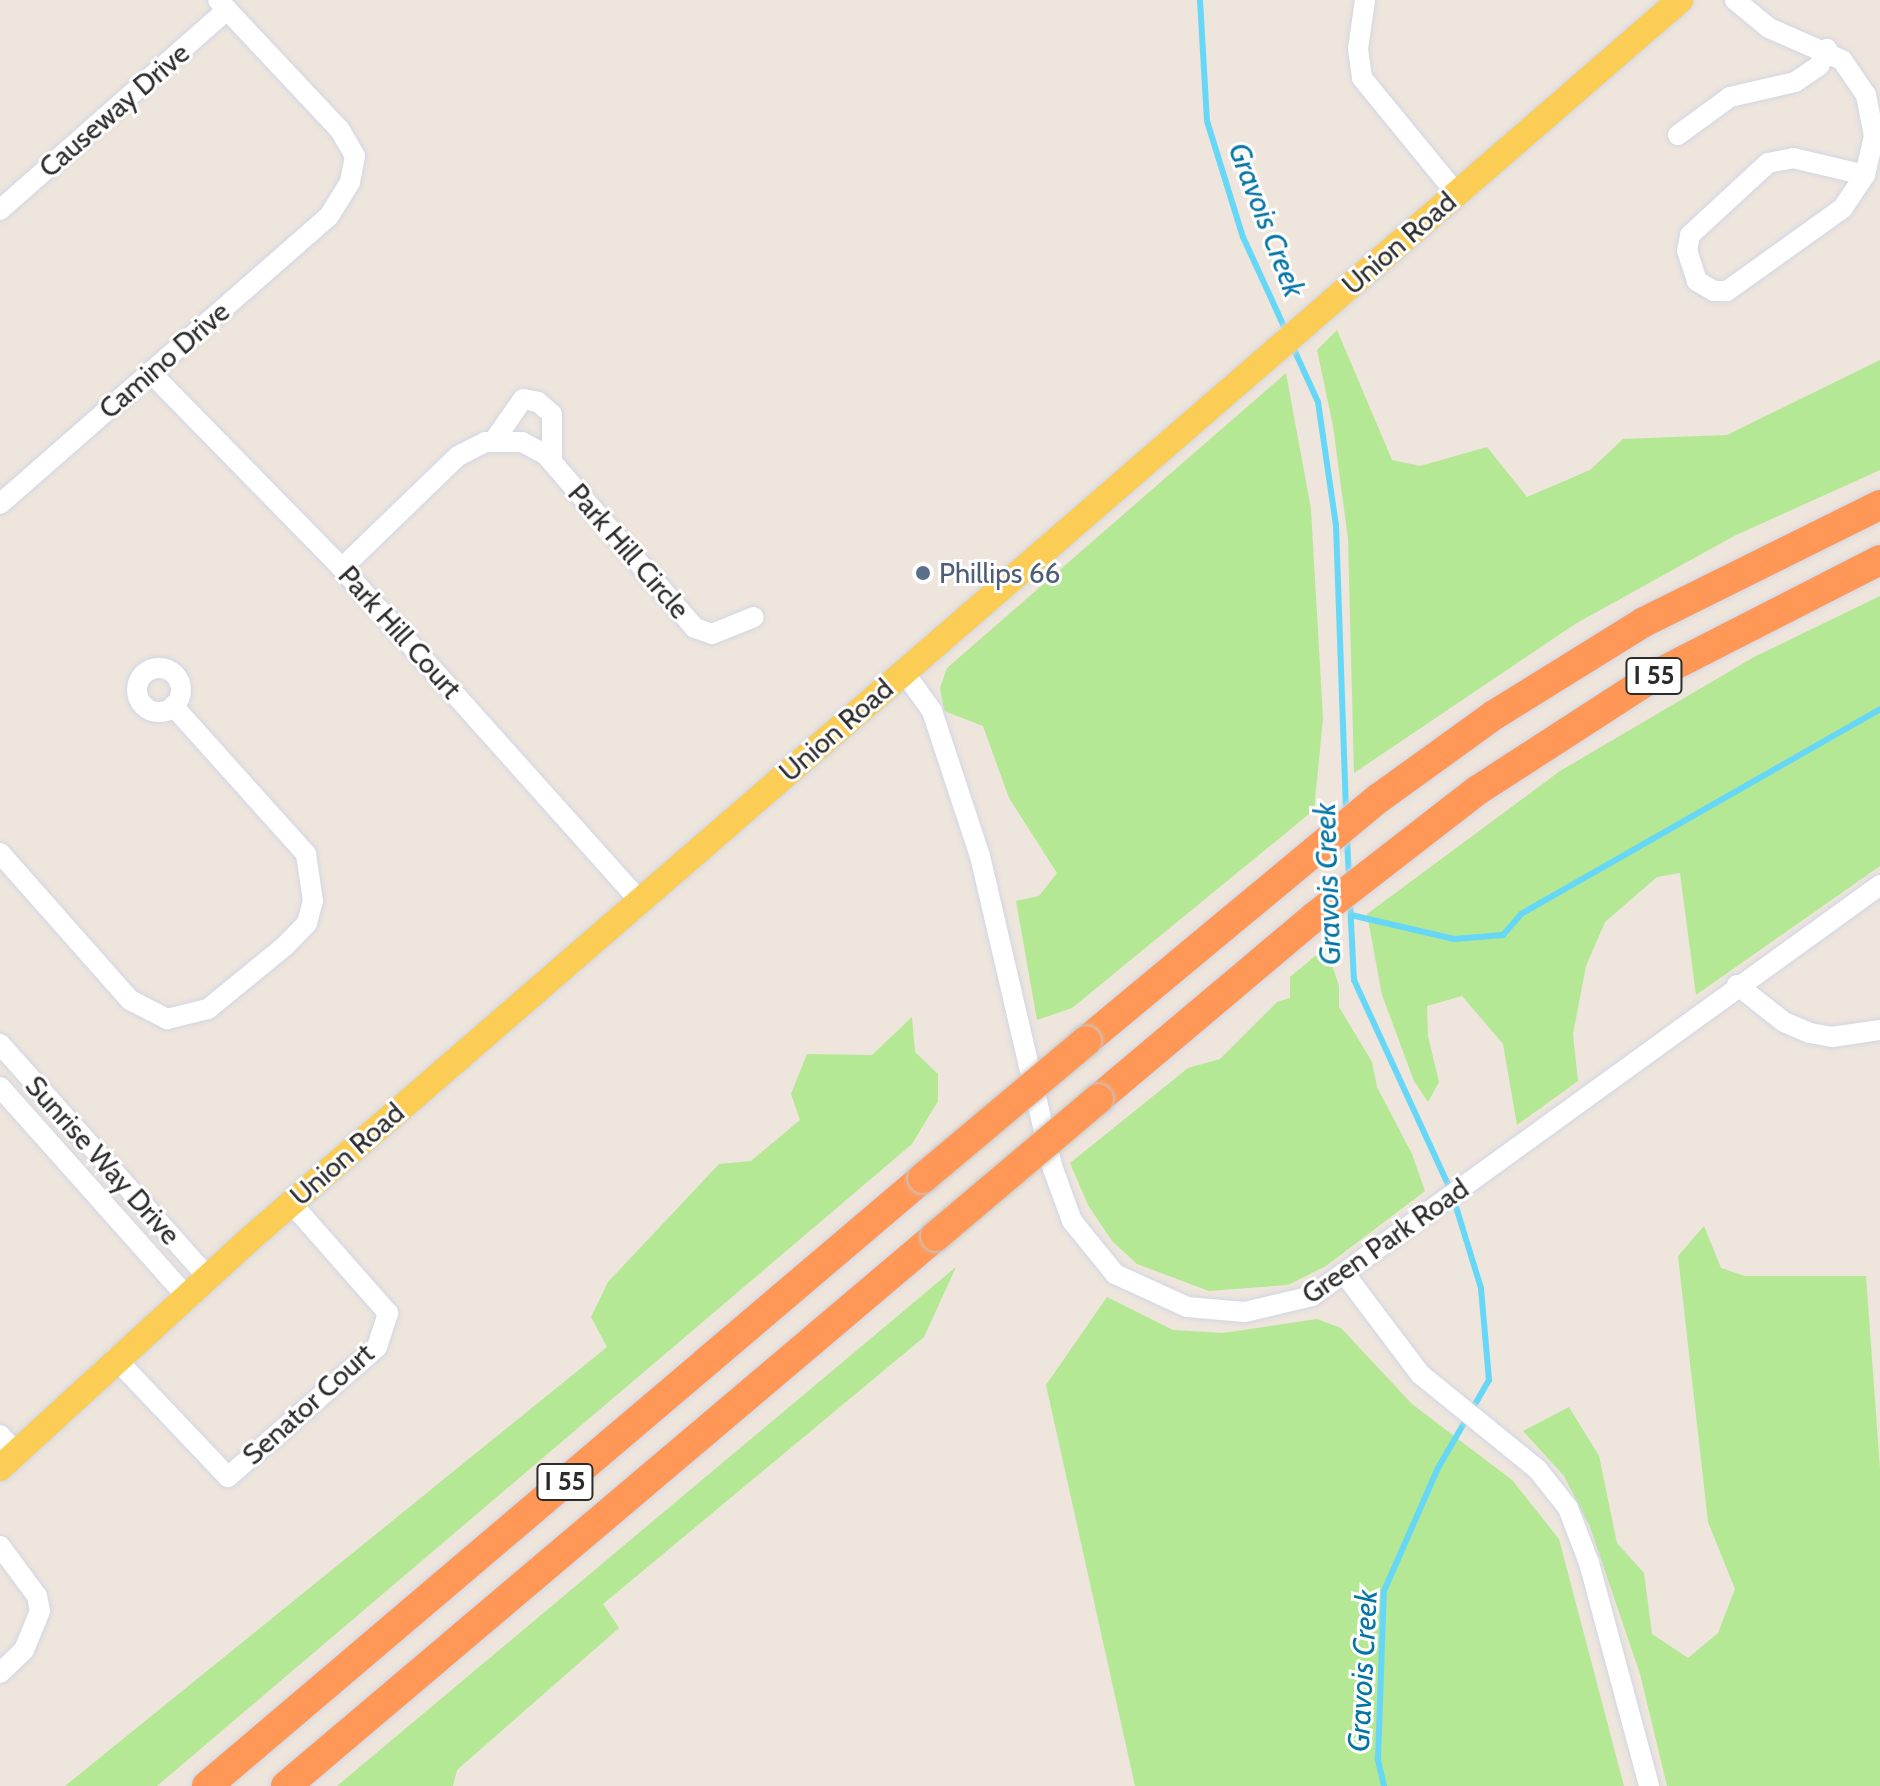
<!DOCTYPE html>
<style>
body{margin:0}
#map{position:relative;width:1880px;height:1786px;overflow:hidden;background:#eee5dc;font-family:Cabin,sans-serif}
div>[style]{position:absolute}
.green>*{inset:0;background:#b4e894}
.stream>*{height:6px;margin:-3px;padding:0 3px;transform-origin:3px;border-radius:3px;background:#67d7f7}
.roads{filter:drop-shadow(0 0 2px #d1d6e5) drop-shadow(0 0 2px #d1d6e5)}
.minor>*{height:20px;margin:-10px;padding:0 10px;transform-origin:10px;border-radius:10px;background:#fff}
.minor>.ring{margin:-10px;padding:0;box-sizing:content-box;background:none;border:20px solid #fff;border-radius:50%}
.major>*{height:26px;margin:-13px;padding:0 13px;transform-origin:13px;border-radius:13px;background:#fbcd54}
.highway>*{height:30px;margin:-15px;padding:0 15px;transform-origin:15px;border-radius:15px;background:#ff9856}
.bridges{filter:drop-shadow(0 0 2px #c8c8c8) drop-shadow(0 0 2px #c8c8c8)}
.highway-bridge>*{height:30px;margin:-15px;padding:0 15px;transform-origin:15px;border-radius:15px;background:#ff9856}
.dots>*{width:22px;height:22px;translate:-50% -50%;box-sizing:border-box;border:4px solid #fff;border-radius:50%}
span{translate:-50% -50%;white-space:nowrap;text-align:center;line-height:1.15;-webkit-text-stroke:6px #fff;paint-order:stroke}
.shield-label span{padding:2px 6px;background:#fff;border:2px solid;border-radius:6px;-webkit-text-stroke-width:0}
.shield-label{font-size:26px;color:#2b2b2b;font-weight:700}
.street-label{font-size:28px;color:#2b2b2b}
.service-label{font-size:28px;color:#4e5e75}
.left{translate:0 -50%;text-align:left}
.water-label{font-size:30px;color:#0475a6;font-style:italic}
</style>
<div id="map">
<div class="green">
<div style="clip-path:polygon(1337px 330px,1392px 460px,1420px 466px,1487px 447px,1527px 497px,1590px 470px,1623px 439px,1727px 435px,1880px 360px,1880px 470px,1734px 536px,1575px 624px,1354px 773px,1348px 539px,1333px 426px,1317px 350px)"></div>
<div style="clip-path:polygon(1286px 373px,1311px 509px,1323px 719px,1314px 810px,1072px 1008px,1037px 1020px,1016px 901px,1039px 896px,1057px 873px,1009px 798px,983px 726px,944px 711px,940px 688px,947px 668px)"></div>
<div style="clip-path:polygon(1880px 596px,1880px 866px,1696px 995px,1680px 873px,1657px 877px,1605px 922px,1586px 966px,1573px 1034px,1578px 1081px,1517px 1125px,1503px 1044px,1462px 996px,1427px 1006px,1428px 1036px,1439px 1082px,1428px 1102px,1414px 1081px,1382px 995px,1367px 914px,1560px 771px,1754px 657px)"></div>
<div style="clip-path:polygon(1326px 947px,1339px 986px,1339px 1007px,1372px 1062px,1377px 1087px,1412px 1154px,1425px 1191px,1326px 1266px,1288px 1285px,1209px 1291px,1137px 1264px,1112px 1241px,1088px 1205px,1070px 1163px,1188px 1068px,1220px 1059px,1277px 1002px,1290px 998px,1290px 977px)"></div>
<div style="clip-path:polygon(912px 1017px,915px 1052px,938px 1074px,938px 1101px,912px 1144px,157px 1786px,65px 1786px,607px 1347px,591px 1317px,608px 1282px,719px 1164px,751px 1161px,800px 1120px,791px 1094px,807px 1054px,872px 1055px)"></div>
<div style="clip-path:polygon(1704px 1226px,1721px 1268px,1745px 1276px,1866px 1276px,1880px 1469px,1880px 1786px,1667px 1786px,1640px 1674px,1590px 1527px,1564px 1476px,1523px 1431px,1569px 1407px,1599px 1456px,1617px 1543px,1644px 1573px,1652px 1634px,1688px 1658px,1718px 1633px,1735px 1589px,1708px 1522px,1678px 1256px)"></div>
<div style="clip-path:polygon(956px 1267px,924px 1337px,603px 1604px,619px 1628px,457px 1770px,453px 1786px,337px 1786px)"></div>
<div style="clip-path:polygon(1107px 1297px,1173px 1330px,1223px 1333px,1317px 1319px,1341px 1328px,1412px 1404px,1512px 1480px,1559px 1539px,1624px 1786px,1135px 1786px,1046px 1385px)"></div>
</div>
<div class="stream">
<div style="left:1200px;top:0;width:121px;rotate:86.7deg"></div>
<div style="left:1207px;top:121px;width:121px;rotate:72.8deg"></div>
<div style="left:1243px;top:237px;width:103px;rotate:65.4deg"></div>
<div style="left:1292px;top:345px;width:63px;rotate:65.5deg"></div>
<div style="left:1318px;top:402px;width:124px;rotate:81.7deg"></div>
<div style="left:1336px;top:525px;width:286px;rotate:88deg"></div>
<div style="left:1347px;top:838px;width:41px;rotate:87.2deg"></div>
<div style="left:1350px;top:902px;width:78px;rotate:87.1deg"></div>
<div style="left:1354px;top:980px;width:230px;rotate:65.3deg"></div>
<div style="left:1351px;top:915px;width:106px;rotate:13.1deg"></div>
<div style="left:1454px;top:939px;width:49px;rotate:-4.7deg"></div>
<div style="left:1503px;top:935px;width:28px;rotate:-49deg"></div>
<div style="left:1521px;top:914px;width:413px;rotate:-29.7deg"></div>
<div style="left:1384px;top:1786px;width:28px;rotate:-103deg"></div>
<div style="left:1378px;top:1759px;width:168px;rotate:-88deg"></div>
<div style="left:1384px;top:1591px;width:134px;rotate:-66.3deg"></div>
<div style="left:1438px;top:1468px;width:102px;rotate:-59.9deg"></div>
<div style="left:1489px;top:1380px;width:92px;rotate:-95deg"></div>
<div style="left:1481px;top:1288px;width:92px;rotate:-107.1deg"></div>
</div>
<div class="roads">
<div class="minor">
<div style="left:1365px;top:0;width:49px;rotate:98.1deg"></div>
<div style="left:1358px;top:49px;width:29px;rotate:82deg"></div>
<div style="left:1362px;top:78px;width:149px;rotate:50.7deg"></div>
<div style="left:1735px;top:0;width:44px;rotate:39.5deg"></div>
<div style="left:1769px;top:28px;width:80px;rotate:23.7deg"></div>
<div style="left:1842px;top:60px;width:42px;rotate:55.6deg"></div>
<div style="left:1866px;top:95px;width:42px;rotate:79deg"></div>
<div style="left:1874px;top:136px;width:40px;rotate:103deg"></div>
<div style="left:1865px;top:175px;width:40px;rotate:124deg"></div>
<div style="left:1843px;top:208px;width:143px;rotate:144.4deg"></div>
<div style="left:1727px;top:291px;width:13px;rotate:180deg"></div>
<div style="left:1714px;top:291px;width:20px;rotate:-150deg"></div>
<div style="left:1697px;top:281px;width:32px;rotate:-108deg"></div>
<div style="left:1687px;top:251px;width:16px;rotate:-79deg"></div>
<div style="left:1690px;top:235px;width:106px;rotate:-42.7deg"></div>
<div style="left:1768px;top:163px;width:25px;rotate:-11deg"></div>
<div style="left:1793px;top:158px;width:74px;rotate:13.3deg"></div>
<div style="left:1678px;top:135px;width:64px;rotate:-36.2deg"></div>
<div style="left:1730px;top:97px;width:67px;rotate:-13deg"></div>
<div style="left:1795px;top:82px;width:29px;rotate:-34deg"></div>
<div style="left:1819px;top:66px;width:19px;rotate:-65deg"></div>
<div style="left:0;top:210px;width:303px;rotate:-41.4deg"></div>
<div style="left:150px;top:372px;width:274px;rotate:45.6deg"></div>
<div style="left:342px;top:568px;width:447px;rotate:48.2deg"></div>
<div style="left:493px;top:442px;width:52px;rotate:-55.1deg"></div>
<div style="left:523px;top:399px;width:15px;rotate:11deg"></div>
<div style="left:538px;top:402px;width:18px;rotate:41deg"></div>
<div style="left:552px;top:414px;width:48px;rotate:90deg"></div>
<div style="left:0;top:504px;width:437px;rotate:-41.2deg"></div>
<div style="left:329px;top:216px;width:40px;rotate:-58deg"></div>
<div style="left:350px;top:182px;width:26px;rotate:-79deg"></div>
<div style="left:355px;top:156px;width:30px;rotate:-120deg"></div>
<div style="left:340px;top:130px;width:178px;rotate:-133.2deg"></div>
<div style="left:342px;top:568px;width:161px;rotate:-44deg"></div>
<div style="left:458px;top:456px;width:30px;rotate:-27deg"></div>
<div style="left:485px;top:442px;width:37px"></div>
<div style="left:522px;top:442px;width:27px;rotate:28deg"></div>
<div style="left:546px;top:455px;width:228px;rotate:49.3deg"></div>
<div style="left:695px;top:628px;width:18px;rotate:19deg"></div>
<div style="left:712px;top:634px;width:45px;rotate:-22deg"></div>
<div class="ring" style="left:137px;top:668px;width:24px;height:24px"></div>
<div style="left:904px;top:672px;width:48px;rotate:54.3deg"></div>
<div style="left:932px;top:711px;width:153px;rotate:71.7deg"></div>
<div style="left:980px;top:856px;width:318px;rotate:76.9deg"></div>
<div style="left:1052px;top:1166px;width:59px;rotate:70deg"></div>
<div style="left:1072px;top:1221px;width:68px;rotate:50.9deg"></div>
<div style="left:1115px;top:1274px;width:79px;rotate:24.6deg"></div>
<div style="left:1187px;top:1307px;width:58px;rotate:4.9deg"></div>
<div style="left:1245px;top:1312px;width:69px;rotate:-13.4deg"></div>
<div style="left:1312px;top:1296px;width:701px;rotate:-35.89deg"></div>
<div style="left:0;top:853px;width:196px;rotate:48.5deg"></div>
<div style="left:130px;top:1000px;width:42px;rotate:27.2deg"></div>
<div style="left:167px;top:1019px;width:42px;rotate:-13.7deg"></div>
<div style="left:208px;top:1009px;width:99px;rotate:-39.3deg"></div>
<div style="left:285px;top:946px;width:32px;rotate:-46deg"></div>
<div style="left:307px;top:923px;width:23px;rotate:-75deg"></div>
<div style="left:313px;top:901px;width:48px;rotate:-98.5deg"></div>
<div style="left:306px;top:854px;width:199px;rotate:-131.9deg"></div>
<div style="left:1737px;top:985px;width:60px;rotate:38.2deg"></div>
<div style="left:1784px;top:1022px;width:28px;rotate:23deg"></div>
<div style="left:1810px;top:1033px;width:22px;rotate:10deg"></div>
<div style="left:1832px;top:1037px;width:49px;rotate:-8.3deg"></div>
<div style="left:0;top:1044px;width:311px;rotate:48.3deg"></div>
<div style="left:0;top:1087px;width:278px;rotate:48.3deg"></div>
<div style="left:1344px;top:1273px;width:126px;rotate:53deg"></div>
<div style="left:1420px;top:1374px;width:152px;rotate:39.1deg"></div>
<div style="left:1538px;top:1470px;width:48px;rotate:51.7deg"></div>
<div style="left:1568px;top:1508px;width:59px;rotate:69.1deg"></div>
<div style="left:1589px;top:1563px;width:231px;rotate:74.9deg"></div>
<div style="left:115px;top:1358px;width:164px;rotate:46.5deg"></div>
<div style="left:228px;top:1477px;width:198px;rotate:-41.1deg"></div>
<div style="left:377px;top:1347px;width:36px;rotate:-72deg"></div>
<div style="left:388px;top:1313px;width:147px;rotate:-131.4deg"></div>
<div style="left:0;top:1435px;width:24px;rotate:48deg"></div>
<div style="left:0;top:1546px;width:62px;rotate:53.5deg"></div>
<div style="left:37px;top:1596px;width:15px;rotate:79deg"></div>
<div style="left:40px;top:1611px;width:42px;rotate:112.3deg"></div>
<div style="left:24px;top:1650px;width:33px;rotate:136deg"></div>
</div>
<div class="major">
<div style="left:0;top:1468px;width:340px;rotate:-42.5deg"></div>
<div style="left:251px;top:1238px;width:1891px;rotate:-40.9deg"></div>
</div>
<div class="highway">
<div style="left:1086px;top:1041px;width:381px;rotate:-39.7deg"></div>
<div style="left:1379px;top:798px;width:142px;rotate:-35.8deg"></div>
<div style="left:1494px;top:715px;width:176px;rotate:-31.8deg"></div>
<div style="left:1644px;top:622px;width:263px;rotate:-26.4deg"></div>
<div style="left:1098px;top:1099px;width:282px;rotate:-40.1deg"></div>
<div style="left:1314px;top:917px;width:207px;rotate:-37.8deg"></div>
<div style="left:1478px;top:790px;width:216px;rotate:-32.9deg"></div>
<div style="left:1659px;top:673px;width:248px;rotate:-27.1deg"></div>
<div style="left:207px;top:1786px;width:939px;rotate:-40.34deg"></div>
<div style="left:286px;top:1786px;width:851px;rotate:-40.24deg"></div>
</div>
</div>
<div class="bridges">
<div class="highway-bridge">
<div style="left:923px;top:1178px;width:213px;rotate:-40deg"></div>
<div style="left:936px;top:1236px;width:212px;rotate:-40.2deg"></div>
</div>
</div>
<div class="dots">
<div style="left:923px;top:573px;background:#5c6f8a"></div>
</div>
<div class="shield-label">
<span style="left:1654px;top:676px">I 55</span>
<span style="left:565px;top:1482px">I 55</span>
</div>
<div class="street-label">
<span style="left:114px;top:110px;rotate:-41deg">Causeway Drive</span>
<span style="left:1399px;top:243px;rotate:-41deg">Union Road</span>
<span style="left:164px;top:360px;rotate:-41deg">Camino Drive</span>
<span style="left:629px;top:551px;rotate:49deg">Park Hill Circle</span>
<span style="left:400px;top:632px;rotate:48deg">Park Hill Court</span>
<span style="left:836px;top:730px;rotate:-41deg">Union Road</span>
<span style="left:347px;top:1154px;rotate:-41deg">Union Road</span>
<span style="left:103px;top:1160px;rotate:48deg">Sunrise Way Drive</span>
<span style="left:1385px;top:1241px;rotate:-35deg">Green Park Road</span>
<span style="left:308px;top:1404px;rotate:-42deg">Senator Court</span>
</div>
<div class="service-label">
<span class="left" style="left:939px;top:573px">Phillips 66</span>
</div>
<div class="water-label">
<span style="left:1266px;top:220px;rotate:69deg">Gravois Creek</span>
<span style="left:1328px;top:884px;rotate:-92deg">Gravois Creek</span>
<span style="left:1363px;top:1671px;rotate:-87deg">Gravois Creek</span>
</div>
</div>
